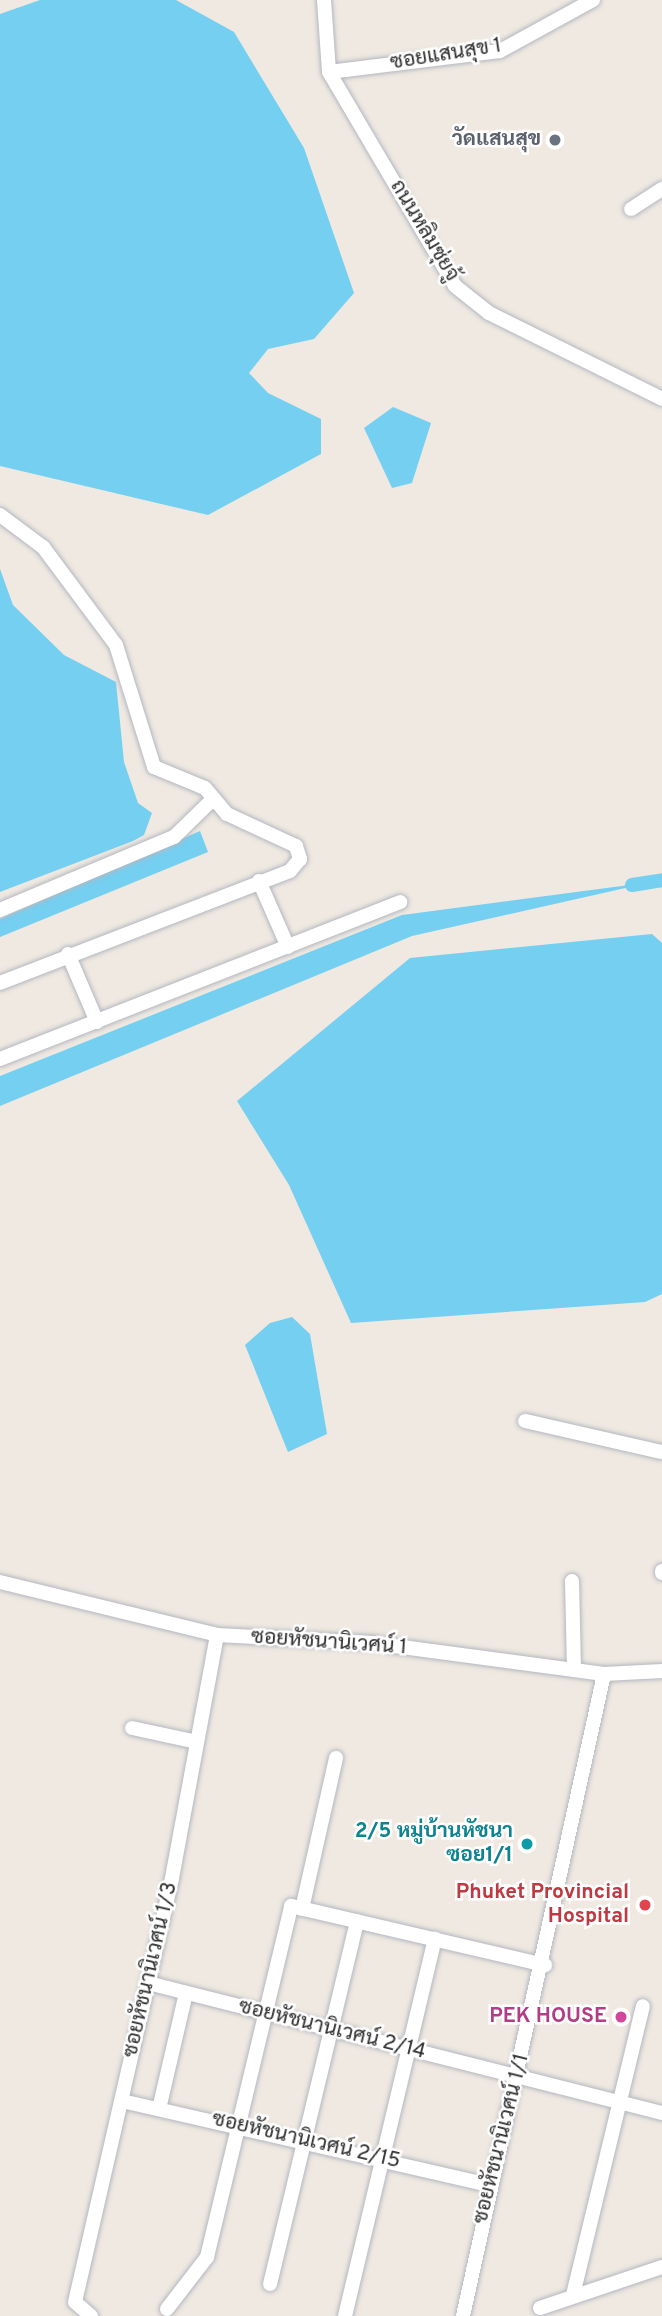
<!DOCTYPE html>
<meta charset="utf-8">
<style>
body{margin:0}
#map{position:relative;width:662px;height:2316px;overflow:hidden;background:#efe9e1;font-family:Overpass,Sarabun,sans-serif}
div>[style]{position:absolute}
.water>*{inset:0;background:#75cff0}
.canal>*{height:14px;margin:-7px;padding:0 7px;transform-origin:7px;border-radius:7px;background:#75cff0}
.roads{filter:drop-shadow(0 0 2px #b4b7c1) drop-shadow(0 0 2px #b4b7c1)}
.street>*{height:14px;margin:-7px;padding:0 7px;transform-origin:7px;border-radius:7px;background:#fff}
.dots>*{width:19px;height:19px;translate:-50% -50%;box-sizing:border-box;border:4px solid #fff;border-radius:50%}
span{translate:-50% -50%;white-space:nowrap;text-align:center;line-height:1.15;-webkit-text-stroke:5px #fff;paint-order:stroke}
.street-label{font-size:21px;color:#2e2e2e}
.worship-label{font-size:21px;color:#5b616d;font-weight:700}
.right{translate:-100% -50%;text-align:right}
.culture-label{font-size:21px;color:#0d838f;font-weight:700}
.health-label{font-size:21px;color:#be3a42;font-weight:700}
.hotel-label{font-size:21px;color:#b23c85;font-weight:700}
</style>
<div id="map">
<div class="water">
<div style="clip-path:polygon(40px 0,176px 0,234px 32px,304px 148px,354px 293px,314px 339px,268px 349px,249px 373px,268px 393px,321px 419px,321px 454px,208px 515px,0 466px,0 14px)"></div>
<div style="clip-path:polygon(393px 407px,431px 423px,412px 483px,392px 488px,364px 428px)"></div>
<div style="clip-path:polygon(0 569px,13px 605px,64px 655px,116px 682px,124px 762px,138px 803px,152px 813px,144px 835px,133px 841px,0 892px)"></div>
<div style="clip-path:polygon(200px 831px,208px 852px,0 937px,0 919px)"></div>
<div style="clip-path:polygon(652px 882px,412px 936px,0 1106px,0 1076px,402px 915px)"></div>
<div style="clip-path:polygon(652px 934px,662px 943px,662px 1294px,645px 1302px,351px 1323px,289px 1185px,237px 1101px,410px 958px)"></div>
<div style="clip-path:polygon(292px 1317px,310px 1334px,327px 1434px,288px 1452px,245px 1345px,270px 1323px)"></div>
</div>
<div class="canal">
<div style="left:632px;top:885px;width:30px;rotate:-9deg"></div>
</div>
<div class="roads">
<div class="street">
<div style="left:324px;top:0;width:72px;rotate:86deg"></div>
<div style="left:329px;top:72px;width:248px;rotate:59.5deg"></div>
<div style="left:455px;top:286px;width:43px;rotate:38.5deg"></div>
<div style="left:489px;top:313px;width:193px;rotate:26.4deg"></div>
<div style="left:329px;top:72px;width:172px;rotate:-7deg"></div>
<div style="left:500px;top:51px;width:106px;rotate:-28.7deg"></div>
<div style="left:631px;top:209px;width:37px;rotate:-33deg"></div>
<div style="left:0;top:515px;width:54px;rotate:36.7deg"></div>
<div style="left:43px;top:547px;width:122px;rotate:53.3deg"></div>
<div style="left:116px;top:645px;width:128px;rotate:72.7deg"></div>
<div style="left:154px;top:767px;width:55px;rotate:22.4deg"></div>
<div style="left:205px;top:788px;width:34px;rotate:50deg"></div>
<div style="left:227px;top:814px;width:76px;rotate:24.9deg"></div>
<div style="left:296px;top:846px;width:14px;rotate:73deg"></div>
<div style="left:300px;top:859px;width:16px;rotate:130deg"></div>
<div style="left:290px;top:871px;width:311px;rotate:158.9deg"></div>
<div style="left:259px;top:881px;width:72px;rotate:66.3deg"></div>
<div style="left:0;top:910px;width:189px;rotate:-22.8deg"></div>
<div style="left:174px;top:837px;width:53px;rotate:-44.2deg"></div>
<div style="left:68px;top:954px;width:74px;rotate:66.9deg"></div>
<div style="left:0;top:1059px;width:430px;rotate:-21.4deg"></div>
<div style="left:525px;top:1421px;width:140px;rotate:12.8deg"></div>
<div style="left:662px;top:1571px;width:2px;rotate:90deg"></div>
<div style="left:572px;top:1581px;width:89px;rotate:88.7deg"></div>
<div style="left:0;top:1582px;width:223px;rotate:13.7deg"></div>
<div style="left:217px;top:1635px;width:155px;rotate:3deg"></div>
<div style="left:372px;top:1643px;width:234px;rotate:7.6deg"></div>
<div style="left:604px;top:1674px;width:58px;rotate:-3deg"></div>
<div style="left:132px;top:1728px;width:66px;rotate:12.2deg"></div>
<div style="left:302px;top:1909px;width:155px;rotate:-77.3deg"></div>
<div style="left:148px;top:1983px;width:530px;rotate:14.19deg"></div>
<div style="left:122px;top:2101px;width:376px;rotate:12.9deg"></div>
<div style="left:159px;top:2109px;width:119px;rotate:-76.9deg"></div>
<div style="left:270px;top:2284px;width:373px;rotate:-76.5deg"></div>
<div style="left:573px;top:2295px;width:297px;rotate:-76.4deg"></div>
<div style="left:540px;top:2308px;width:129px;rotate:-18.6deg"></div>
<div style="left:167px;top:2309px;width:66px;rotate:-52.4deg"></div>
<div style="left:207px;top:2257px;width:361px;rotate:-76.5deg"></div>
<div style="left:291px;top:1906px;width:261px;rotate:13.1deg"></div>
<div style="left:91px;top:2316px;width:21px;rotate:-139deg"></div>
<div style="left:75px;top:2302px;width:435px;rotate:-77.1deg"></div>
<div style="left:172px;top:1878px;width:247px;rotate:-79.5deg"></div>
<div style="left:345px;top:2316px;width:388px;rotate:-76.6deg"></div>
<div style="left:463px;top:2316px;width:657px;rotate:-77.61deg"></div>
</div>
</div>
<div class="dots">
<div style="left:555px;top:140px;background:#6b7280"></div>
<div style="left:527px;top:1844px;background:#0f9aa8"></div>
<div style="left:645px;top:1905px;background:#e0444e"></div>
<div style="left:621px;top:2017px;background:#d1479c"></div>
</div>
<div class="street-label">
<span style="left:446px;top:55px;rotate:-9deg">ซอยแสนสุข 1</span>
<span style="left:424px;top:231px;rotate:59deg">ถนนหลิมซุ่ยจู้</span>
<span style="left:329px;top:1643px;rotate:4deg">ซอยหัชนานิเวศน์ 1</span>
<span style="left:151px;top:1970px;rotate:-77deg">ซอยหัชนานิเวศน์ 1/3</span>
<span style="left:332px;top:2030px;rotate:14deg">ซอยหัชนานิเวศน์ 2/14</span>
<span style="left:502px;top:2139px;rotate:-76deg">ซอยหัชนานิเวศน์ 1/1</span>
<span style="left:306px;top:2141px;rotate:13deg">ซอยหัชนานิเวศน์ 2/15</span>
</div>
<div class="worship-label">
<span class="right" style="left:541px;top:140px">วัดแสนสุข</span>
</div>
<div class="culture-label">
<span class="right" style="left:513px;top:1844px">2/5 หมู่บ้านหัชนา<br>ซอย1/1</span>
</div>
<div class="health-label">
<span class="right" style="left:629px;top:1905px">Phuket Provincial<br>Hospital</span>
</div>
<div class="hotel-label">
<span class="right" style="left:607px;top:2017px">PEK HOUSE</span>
</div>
</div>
